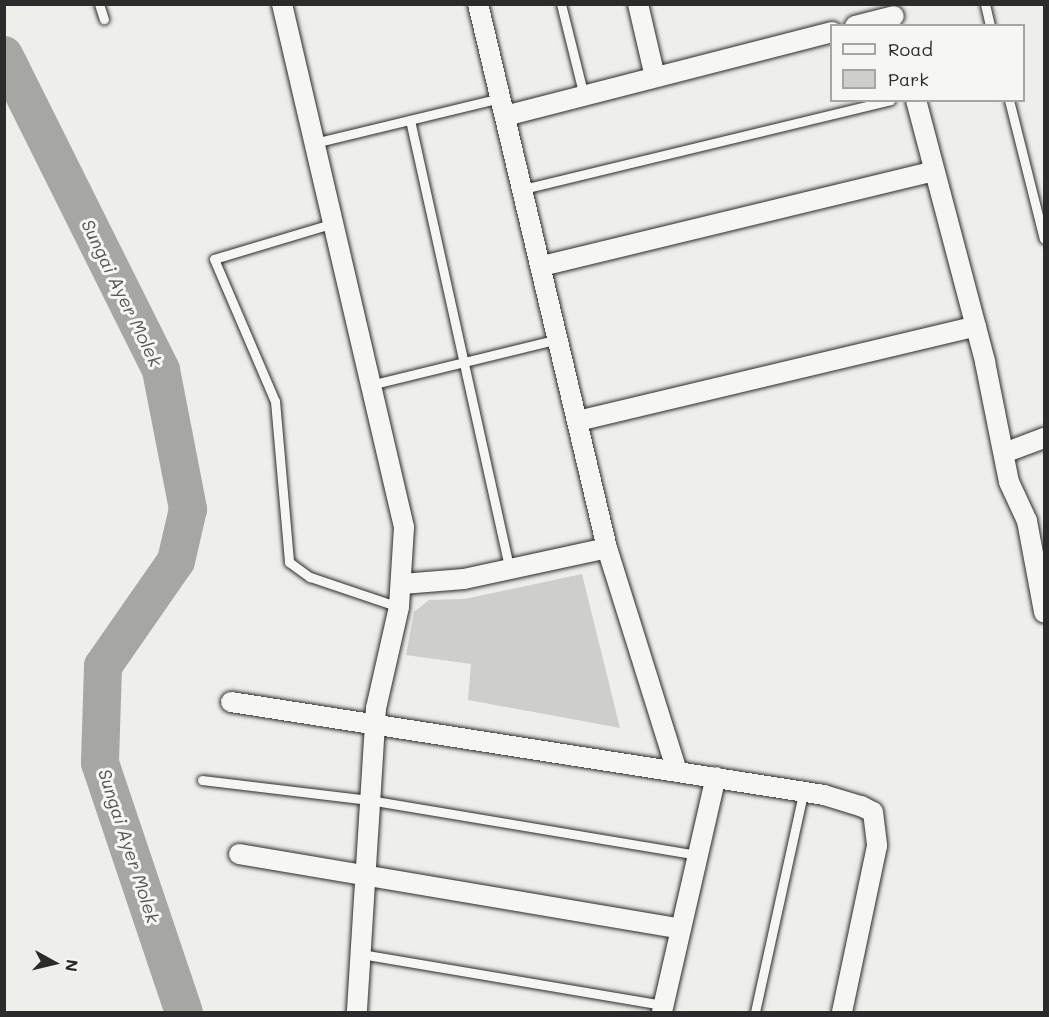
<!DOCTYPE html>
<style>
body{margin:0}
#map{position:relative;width:1049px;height:1017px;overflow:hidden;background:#eeeeea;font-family:Mali,sans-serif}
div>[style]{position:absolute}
.green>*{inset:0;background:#cececa}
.river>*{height:38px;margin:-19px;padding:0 19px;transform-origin:19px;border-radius:19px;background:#a6a6a3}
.roads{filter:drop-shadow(0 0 2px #2b2b2b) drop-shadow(0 0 2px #2b2b2b)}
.lane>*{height:9px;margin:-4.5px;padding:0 4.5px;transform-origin:4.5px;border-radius:4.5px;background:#f6f6f2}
.street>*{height:20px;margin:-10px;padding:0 10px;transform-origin:10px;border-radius:10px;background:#f6f6f2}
span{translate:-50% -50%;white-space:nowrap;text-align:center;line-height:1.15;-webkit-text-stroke:6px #f6f6f2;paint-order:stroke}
.water-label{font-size:18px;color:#565655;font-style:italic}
.frame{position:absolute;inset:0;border:6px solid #2b2b2b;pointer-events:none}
.legend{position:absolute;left:830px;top:24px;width:195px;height:78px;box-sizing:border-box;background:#f6f6f2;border:2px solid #a5a5a2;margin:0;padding:8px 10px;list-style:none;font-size:18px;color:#2b2b2b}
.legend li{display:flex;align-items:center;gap:12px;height:30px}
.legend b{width:30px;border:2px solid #a5a5a2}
.north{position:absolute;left:24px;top:933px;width:60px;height:60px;-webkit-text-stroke:4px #f6f6f2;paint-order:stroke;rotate:98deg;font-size:16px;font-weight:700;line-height:24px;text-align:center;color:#2b2b2b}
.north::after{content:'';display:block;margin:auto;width:21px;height:27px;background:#2b2b2b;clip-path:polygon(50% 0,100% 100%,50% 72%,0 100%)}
</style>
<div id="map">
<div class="green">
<div style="clip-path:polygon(582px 574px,620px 728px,468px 700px,471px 664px,406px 655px,414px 612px,429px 600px,464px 599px)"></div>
</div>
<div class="river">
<div style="left:4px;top:55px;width:352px;rotate:63.5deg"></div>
<div style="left:161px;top:370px;width:142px;rotate:79deg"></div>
<div style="left:188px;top:509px;width:53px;rotate:103deg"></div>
<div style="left:176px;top:561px;width:128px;rotate:124.8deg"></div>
<div style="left:103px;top:666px;width:97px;rotate:91.8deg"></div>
<div style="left:100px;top:763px;width:263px;rotate:71.4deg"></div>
</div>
<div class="roads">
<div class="lane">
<div style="left:99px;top:4px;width:16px;rotate:72deg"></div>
<div style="left:561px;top:4px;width:95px;rotate:76deg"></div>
<div style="left:985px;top:4px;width:23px;rotate:77deg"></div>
<div style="left:1009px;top:100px;width:143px;rotate:75.9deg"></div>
<div style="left:410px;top:120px;width:462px;rotate:77.5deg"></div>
<div style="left:314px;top:143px;width:191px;rotate:-13.6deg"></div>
<div style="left:523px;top:189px;width:378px;rotate:-13.6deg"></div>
<div style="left:334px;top:223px;width:125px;rotate:163.3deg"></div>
<div style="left:214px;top:259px;width:155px;rotate:66.8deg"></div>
<div style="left:275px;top:401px;width:162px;rotate:85deg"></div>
<div style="left:289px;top:562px;width:26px;rotate:36deg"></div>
<div style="left:310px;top:577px;width:94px;rotate:18.6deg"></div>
<div style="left:374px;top:384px;width:190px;rotate:-13.7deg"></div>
<div style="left:202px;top:780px;width:168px;rotate:6.8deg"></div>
<div style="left:369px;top:800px;width:334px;rotate:9.5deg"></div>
<div style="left:361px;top:954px;width:306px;rotate:9.6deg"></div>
<div style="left:755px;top:1012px;width:224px;rotate:-77.6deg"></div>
</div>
<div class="street">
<div style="left:282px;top:4px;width:537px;rotate:76.87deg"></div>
<div style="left:404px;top:527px;width:80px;rotate:93.6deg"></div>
<div style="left:399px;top:607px;width:104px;rotate:102.8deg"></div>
<div style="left:376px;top:708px;width:305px;rotate:93.6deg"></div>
<div style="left:478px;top:4px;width:559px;rotate:76.66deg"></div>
<div style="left:607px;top:548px;width:234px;rotate:72.6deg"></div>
<div style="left:638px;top:4px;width:75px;rotate:76.9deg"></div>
<div style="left:855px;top:26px;width:40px;rotate:-14.4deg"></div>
<div style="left:916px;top:100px;width:271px;rotate:75.2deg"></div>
<div style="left:985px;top:362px;width:122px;rotate:78.7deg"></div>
<div style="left:1009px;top:482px;width:43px;rotate:65.2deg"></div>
<div style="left:1027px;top:521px;width:93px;rotate:79.4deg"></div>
<div style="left:505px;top:116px;width:338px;rotate:-14.4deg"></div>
<div style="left:542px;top:266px;width:403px;rotate:-13.6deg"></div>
<div style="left:578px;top:421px;width:409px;rotate:-13.4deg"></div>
<div style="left:1004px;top:453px;width:43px;rotate:-20.6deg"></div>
<div style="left:402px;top:584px;width:62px;rotate:-4.6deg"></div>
<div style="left:464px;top:579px;width:146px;rotate:-12.2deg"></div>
<div style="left:231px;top:702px;width:600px;rotate:8.91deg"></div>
<div style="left:824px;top:795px;width:39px;rotate:17deg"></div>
<div style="left:861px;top:806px;width:13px;rotate:27deg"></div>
<div style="left:873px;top:812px;width:34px;rotate:83deg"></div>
<div style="left:877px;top:846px;width:170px;rotate:101.9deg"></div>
<div style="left:239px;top:854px;width:448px;rotate:9.6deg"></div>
<div style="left:662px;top:1012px;width:241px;rotate:-77.1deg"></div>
</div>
</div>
<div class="water-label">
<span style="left:122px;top:293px;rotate:64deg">Sungai Ayer Molek</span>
<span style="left:129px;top:846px;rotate:72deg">Sungai Ayer Molek</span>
</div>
<div class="frame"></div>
<ul class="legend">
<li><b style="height:8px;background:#f6f6f2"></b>Road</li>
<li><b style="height:16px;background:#cececa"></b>Park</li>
</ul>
<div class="north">N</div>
</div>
